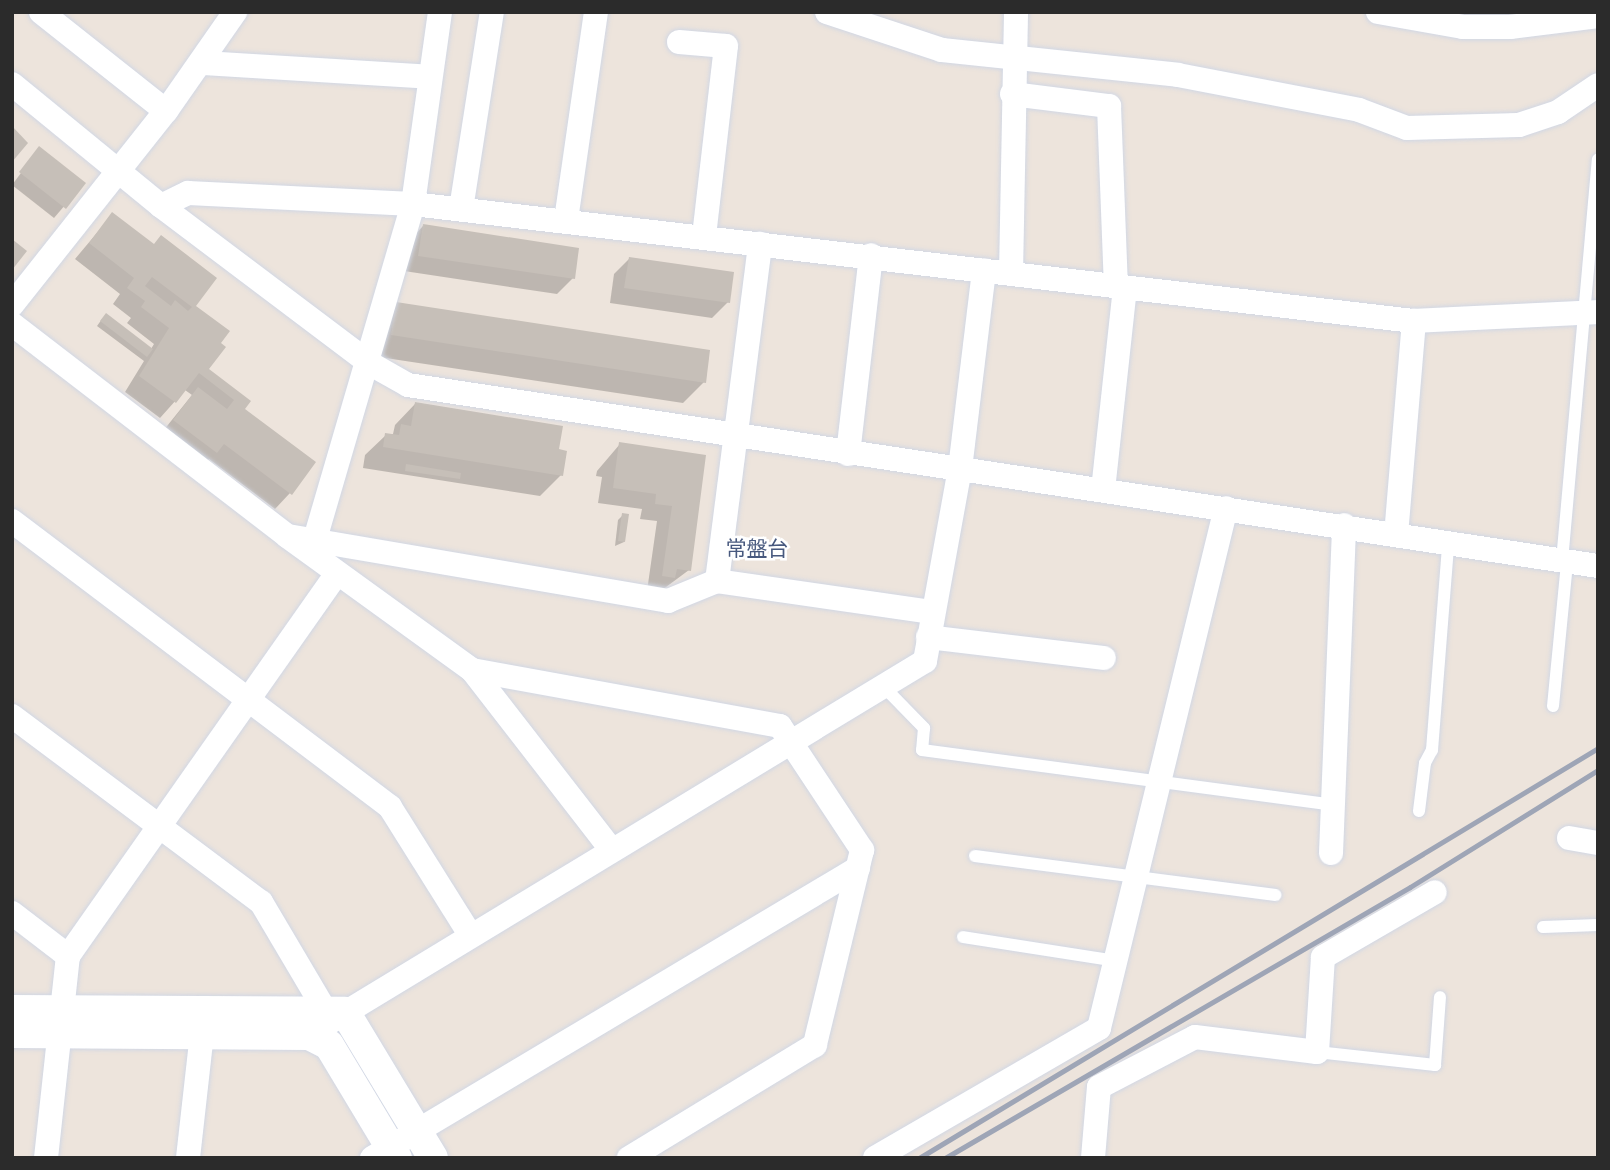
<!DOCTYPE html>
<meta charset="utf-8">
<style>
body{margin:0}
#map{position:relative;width:1610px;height:1170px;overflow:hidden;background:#ede4dc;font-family:Arial,"Noto Sans JP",sans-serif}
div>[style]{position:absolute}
.shadow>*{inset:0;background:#0003}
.building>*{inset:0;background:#c6bfb8}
.roads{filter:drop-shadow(0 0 2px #d1d7e4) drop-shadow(0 0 2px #d1d7e4)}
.service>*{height:12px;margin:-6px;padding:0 6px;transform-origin:6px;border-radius:6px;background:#fff}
.minor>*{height:24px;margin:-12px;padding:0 12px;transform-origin:12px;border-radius:12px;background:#fff}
.tertiary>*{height:30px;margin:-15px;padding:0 15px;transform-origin:15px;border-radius:15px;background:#fff}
.rail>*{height:5px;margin:-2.5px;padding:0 2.5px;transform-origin:2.5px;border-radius:2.5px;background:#9ea5b6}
span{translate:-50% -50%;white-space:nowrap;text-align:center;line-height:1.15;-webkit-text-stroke:5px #fff;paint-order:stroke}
.neighbourhood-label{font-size:21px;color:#48597e}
.frame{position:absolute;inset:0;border:14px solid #2b2b2b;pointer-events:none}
</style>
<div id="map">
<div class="shadow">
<div style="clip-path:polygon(39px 149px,83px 184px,54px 218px,12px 185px)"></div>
<div style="clip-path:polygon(112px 215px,194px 306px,219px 344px,206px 369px,248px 401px,242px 409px,290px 493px,275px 509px,209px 459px,200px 467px,159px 436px,192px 395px,185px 390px,160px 418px,125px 392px,144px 361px,97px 326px,102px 319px,151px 349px,154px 344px,127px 323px,131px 318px,113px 304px,120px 294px,75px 259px)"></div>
<div style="clip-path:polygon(423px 226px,573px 278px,557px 294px,404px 271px,408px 242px)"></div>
<div style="clip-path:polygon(629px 259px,728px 302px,712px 318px,610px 303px,614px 274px)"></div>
<div style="clip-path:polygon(396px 304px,704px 382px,683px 403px,372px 356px)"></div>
<div style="clip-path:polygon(415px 404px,557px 451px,561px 475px,540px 496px,363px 468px,365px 455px,386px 435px,393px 434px,395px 425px)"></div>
<div style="clip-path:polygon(620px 444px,704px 457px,689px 570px,658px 593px,647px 591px,657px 521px,640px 519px,642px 509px,598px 503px,602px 477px,596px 476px,597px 471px)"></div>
<div style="clip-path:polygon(623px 515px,624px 542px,615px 546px,618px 520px)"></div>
</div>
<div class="building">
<div style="clip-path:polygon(12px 126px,28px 143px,12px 162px)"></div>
<div style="clip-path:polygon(39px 146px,86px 183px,66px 209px,19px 172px)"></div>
<div style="clip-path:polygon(evenodd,112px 212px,154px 244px,161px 235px,217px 278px,196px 306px,230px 331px,221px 343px,226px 347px,209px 369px,251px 401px,245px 409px,316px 462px,292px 495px,224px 444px,217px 453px,173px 420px,198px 387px,227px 409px,234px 400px,199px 373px,176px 403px,139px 376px,169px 328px,141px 307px,145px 301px,127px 288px,134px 278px,89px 243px,112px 212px,152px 277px,192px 307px,188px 311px,175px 300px,171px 306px,145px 286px,152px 277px)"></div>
<div style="clip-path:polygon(423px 224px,579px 248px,575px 279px,418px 256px)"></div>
<div style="clip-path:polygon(12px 239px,27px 251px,12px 270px)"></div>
<div style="clip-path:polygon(629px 257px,734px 272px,730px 303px,624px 288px)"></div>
<div style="clip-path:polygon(396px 302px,710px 350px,706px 383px,391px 335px)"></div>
<div style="clip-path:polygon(106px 313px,153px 349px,147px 357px,100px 321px)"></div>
<div style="clip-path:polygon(415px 402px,563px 426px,559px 449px,567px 451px,563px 476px,383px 447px,385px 433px,399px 435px,401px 424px,411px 426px)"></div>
<div style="clip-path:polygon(619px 442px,706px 455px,691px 571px,677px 569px,675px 578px,662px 576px,672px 506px,655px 504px,656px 494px,613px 488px)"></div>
<div style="clip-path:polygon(406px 464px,461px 473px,460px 479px,405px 471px)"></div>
<div style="clip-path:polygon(622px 513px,629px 514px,625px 542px,618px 541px)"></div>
</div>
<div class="roads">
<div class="service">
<div style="left:1562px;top:561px;width:403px;rotate:-84.9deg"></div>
<div style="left:883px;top:686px;width:59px;rotate:45.7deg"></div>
<div style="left:924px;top:728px;width:22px;rotate:95deg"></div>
<div style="left:922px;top:750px;width:414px;rotate:7.6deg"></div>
<div style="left:1553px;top:706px;width:145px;rotate:-84.4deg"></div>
<div style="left:1419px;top:811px;width:48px;rotate:-82.9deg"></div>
<div style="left:1425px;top:763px;width:15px;rotate:-62deg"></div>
<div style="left:1432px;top:750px;width:205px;rotate:-85.5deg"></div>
<div style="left:975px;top:856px;width:303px;rotate:7.4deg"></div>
<div style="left:1543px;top:927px;width:55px;rotate:-2.1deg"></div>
<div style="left:963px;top:937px;width:155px;rotate:8.9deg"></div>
<div style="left:1317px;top:1052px;width:119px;rotate:6.3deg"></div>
<div style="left:1435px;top:1065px;width:68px;rotate:-85.8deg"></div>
</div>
<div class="minor">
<div style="left:41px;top:12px;width:159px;rotate:38.4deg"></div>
<div style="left:827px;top:12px;width:121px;rotate:18.3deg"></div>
<div style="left:942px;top:50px;width:237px;rotate:6deg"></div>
<div style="left:1178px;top:75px;width:184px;rotate:10.9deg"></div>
<div style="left:1359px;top:110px;width:51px;rotate:20.6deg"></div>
<div style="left:1407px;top:128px;width:112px;rotate:-1.5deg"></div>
<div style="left:1519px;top:125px;width:41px;rotate:-18.4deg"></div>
<div style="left:1558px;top:112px;width:48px;rotate:-34deg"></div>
<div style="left:1378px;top:12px;width:86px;rotate:10deg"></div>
<div style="left:1463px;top:27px;width:47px"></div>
<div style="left:1510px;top:27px;width:89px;rotate:-7.1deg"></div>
<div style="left:679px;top:42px;width:47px;rotate:4.9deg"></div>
<div style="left:726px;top:46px;width:192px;rotate:96.6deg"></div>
<div style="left:203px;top:63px;width:227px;rotate:3.5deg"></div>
<div style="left:12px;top:84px;width:193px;rotate:39.3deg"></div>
<div style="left:161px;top:206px;width:261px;rotate:37deg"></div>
<div style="left:369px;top:363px;width:45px;rotate:29.4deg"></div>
<div style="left:408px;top:385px;width:1204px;rotate:8.65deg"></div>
<div style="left:1012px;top:94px;width:98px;rotate:7.1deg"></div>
<div style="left:1109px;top:106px;width:180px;rotate:87.8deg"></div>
<div style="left:161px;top:206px;width:30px;rotate:-26deg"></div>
<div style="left:188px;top:193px;width:225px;rotate:2.8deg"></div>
<div style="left:413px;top:204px;width:1008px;rotate:6.67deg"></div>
<div style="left:1414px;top:321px;width:184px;rotate:-2.8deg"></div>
<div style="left:461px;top:209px;width:199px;rotate:-81.1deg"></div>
<div style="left:566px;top:220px;width:210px;rotate:-81.8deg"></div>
<div style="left:1011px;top:274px;width:262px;rotate:-88.9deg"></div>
<div style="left:12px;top:305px;width:248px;rotate:-51.6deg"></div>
<div style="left:166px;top:111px;width:121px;rotate:-55.1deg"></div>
<div style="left:12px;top:324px;width:347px;rotate:37.6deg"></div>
<div style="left:287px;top:536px;width:228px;rotate:35.9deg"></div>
<div style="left:472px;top:670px;width:227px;rotate:52.2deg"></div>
<div style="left:848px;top:454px;width:200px;rotate:-83.4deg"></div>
<div style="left:1103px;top:490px;width:203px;rotate:-83.8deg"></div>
<div style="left:12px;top:521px;width:474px;rotate:37.1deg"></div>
<div style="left:390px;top:807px;width:152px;rotate:57.9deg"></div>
<div style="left:1396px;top:535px;width:215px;rotate:-85.2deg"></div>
<div style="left:288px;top:536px;width:386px;rotate:9.7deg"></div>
<div style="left:668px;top:601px;width:53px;rotate:-22.2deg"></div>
<div style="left:717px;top:581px;width:218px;rotate:8.2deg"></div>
<div style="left:315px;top:539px;width:349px;rotate:-73.7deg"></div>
<div style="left:413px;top:204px;width:194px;rotate:-82deg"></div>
<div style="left:717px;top:581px;width:340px;rotate:-82.7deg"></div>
<div style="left:928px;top:637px;width:177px;rotate:6.8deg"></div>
<div style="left:472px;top:670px;width:313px;rotate:10.3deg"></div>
<div style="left:780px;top:726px;width:149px;rotate:56.5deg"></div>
<div style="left:862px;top:850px;width:201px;rotate:103.6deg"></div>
<div style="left:815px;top:1045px;width:218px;rotate:148.7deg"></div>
<div style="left:12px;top:716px;width:311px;rotate:36.8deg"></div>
<div style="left:261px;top:902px;width:128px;rotate:59.4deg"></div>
<div style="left:1569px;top:838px;width:29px;rotate:10deg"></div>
<div style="left:1331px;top:853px;width:328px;rotate:-87.7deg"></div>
<div style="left:12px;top:913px;width:71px;rotate:37.5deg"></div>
<div style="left:330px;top:1022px;width:696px;rotate:-31.25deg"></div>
<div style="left:925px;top:661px;width:195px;rotate:-79.7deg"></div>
<div style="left:960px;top:469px;width:200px;rotate:-83.1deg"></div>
<div style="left:46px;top:1158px;width:203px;rotate:-83.8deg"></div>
<div style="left:68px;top:956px;width:468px;rotate:-54.9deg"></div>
<div style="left:188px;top:1158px;width:143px;rotate:-83.6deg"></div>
<div style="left:372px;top:1158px;width:566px;rotate:-30.82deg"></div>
<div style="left:875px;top:1158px;width:259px;rotate:-30.1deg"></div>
<div style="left:1099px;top:1028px;width:535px;rotate:-76.28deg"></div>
<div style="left:1093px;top:1158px;width:71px;rotate:-85.2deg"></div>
<div style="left:1099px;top:1087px;width:108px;rotate:-27.5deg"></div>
<div style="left:1195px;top:1037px;width:123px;rotate:7deg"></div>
<div style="left:1317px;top:1052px;width:95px;rotate:-86.4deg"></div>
<div style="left:1323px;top:957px;width:129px;rotate:-30.1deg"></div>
</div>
<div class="tertiary">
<div style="left:12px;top:1010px;width:333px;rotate:0.3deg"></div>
<div style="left:345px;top:1012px;width:170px;rotate:58.9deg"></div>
<div style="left:12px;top:1033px;width:297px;rotate:0.4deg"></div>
<div style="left:309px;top:1035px;width:22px;rotate:27deg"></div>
<div style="left:329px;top:1045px;width:132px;rotate:59deg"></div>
</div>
</div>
<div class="rail">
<div style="left:919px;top:1158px;width:793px;rotate:-31.12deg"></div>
<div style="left:945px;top:1158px;width:538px;rotate:-30.23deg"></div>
<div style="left:1410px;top:887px;width:221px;rotate:-31.9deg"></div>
</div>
<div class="neighbourhood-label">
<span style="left:757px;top:549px">常盤台</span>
</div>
<div class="frame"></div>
</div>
